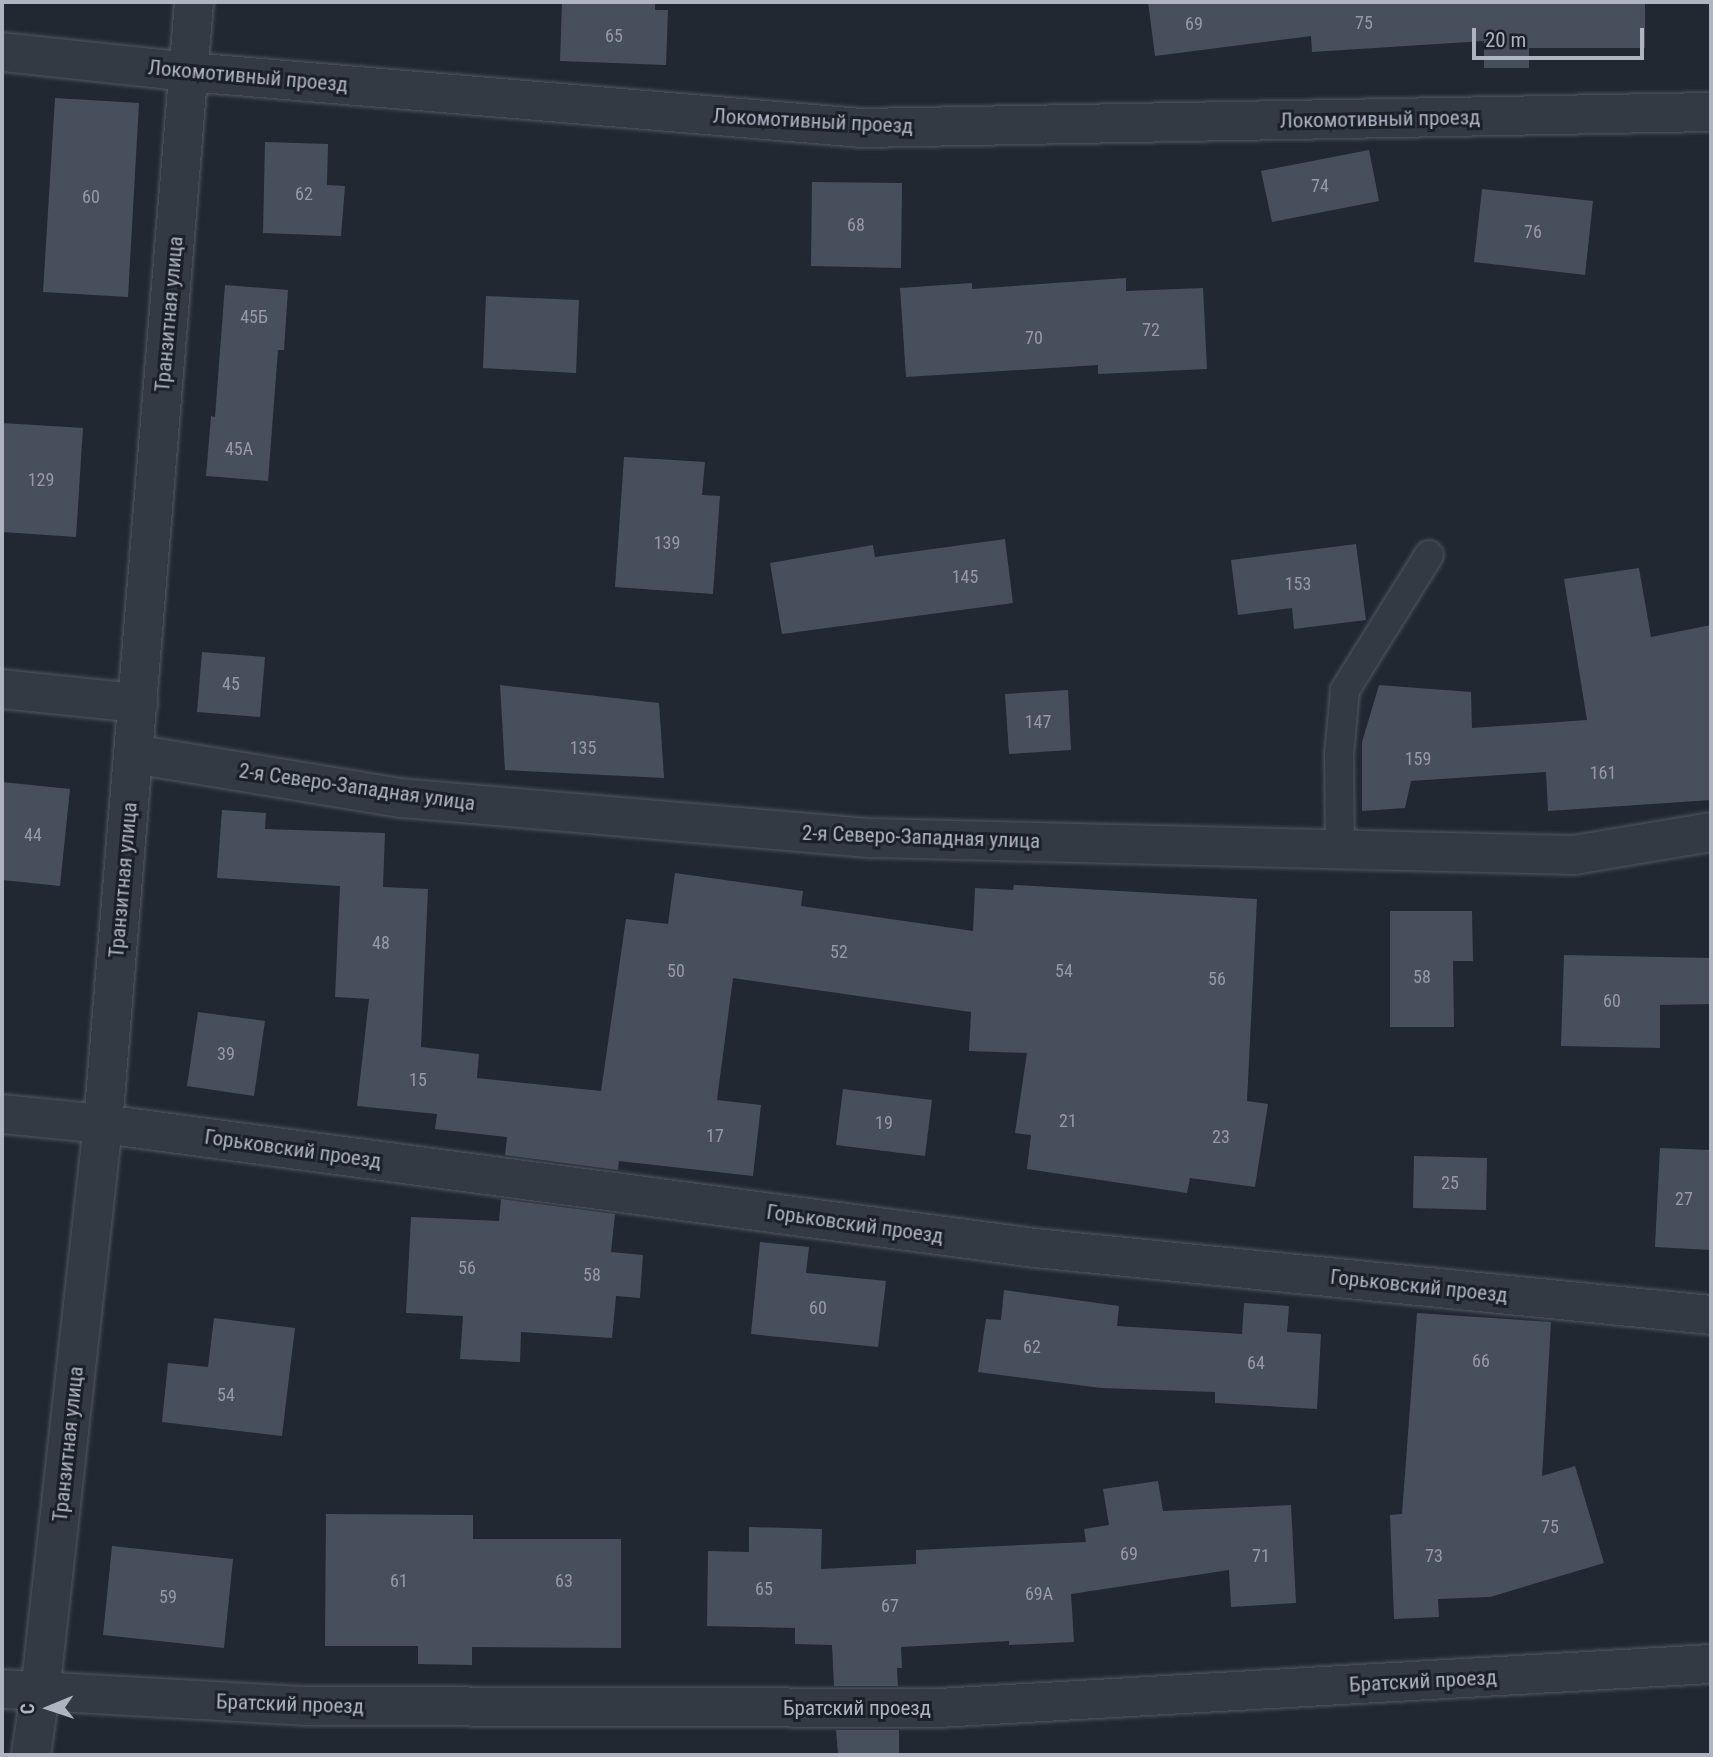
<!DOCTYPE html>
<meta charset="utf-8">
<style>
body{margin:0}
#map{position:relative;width:1713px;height:1757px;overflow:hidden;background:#212832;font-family:"Roboto Condensed",sans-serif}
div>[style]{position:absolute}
.building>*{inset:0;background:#484f5c}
.roads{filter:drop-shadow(0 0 2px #525761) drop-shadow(0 0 2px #525761)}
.service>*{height:28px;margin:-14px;padding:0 14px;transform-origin:14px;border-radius:14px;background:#343a43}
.minor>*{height:38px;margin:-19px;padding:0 19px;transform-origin:19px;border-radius:19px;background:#343a43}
span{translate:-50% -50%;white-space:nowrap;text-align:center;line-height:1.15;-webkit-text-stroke:6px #1a1f28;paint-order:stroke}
.number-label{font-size:18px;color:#949ba7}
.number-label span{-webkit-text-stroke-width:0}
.street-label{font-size:21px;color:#aeb4c0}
.frame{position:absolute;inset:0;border:4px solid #aeb4c0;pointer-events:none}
.north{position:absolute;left:14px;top:1673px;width:70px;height:70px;-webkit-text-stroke:5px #1a1f28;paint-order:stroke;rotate:268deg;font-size:19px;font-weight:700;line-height:28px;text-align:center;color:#aeb4c0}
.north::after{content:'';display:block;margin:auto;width:24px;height:32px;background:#aeb4c0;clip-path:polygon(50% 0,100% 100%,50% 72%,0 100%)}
.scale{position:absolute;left:1472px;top:28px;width:172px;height:32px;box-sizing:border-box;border:4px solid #aeb4c0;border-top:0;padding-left:9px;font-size:21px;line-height:24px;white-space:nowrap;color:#aeb4c0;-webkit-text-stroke:5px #1a1f28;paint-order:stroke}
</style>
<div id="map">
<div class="building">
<div style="clip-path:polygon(562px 2px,655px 2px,655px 10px,668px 10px,666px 65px,560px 61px)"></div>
<div style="clip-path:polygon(1148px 2px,1645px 2px,1645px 48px,1529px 48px,1529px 68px,1484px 68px,1484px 41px,1312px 52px,1311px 36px,1155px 56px)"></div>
<div style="clip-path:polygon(55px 98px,139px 103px,128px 297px,43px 292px)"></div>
<div style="clip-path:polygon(265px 142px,328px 144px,327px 185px,345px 186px,341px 236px,263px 233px)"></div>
<div style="clip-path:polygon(1369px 150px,1379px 201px,1272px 222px,1261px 171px)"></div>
<div style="clip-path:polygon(812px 182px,902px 183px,901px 268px,811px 266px)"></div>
<div style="clip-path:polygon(1482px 189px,1593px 201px,1585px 275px,1474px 262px)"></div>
<div style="clip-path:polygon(1126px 278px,1126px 291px,1203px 288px,1207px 369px,1098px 374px,1098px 365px,906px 377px,900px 288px,972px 283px,972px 289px)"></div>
<div style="clip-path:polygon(225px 285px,288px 290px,284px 350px,278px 350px,268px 481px,206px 476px,211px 416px,215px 417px)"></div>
<div style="clip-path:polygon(486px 296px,579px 300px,576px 373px,483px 368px)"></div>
<div style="clip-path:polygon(2px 423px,83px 428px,76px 537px,2px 532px)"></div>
<div style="clip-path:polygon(624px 457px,705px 462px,702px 495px,720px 496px,713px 594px,615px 587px)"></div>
<div style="clip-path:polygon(1005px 539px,1013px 603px,782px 634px,770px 563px,873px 545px,875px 557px)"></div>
<div style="clip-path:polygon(1356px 544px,1366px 620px,1294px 629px,1292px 608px,1238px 615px,1231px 560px)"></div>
<div style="clip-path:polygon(1639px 568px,1651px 637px,1711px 625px,1711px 800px,1548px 811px,1546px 772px,1411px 781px,1405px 808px,1362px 811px,1362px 742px,1379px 685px,1471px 692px,1472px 728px,1587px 720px,1564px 579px)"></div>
<div style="clip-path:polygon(202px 652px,265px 657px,260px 717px,197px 712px)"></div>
<div style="clip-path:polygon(500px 685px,659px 703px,664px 778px,505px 770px)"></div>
<div style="clip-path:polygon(1068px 690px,1071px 750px,1009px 754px,1005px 694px)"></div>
<div style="clip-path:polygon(2px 782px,70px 789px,60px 886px,2px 880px)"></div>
<div style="clip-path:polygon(222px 810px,266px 813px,265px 829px,385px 833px,383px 887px,428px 889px,421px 1047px,479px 1054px,477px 1078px,601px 1091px,626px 919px,668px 924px,675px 873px,803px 891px,801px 906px,973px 931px,975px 888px,1013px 890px,1014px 885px,1257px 899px,1247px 1101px,1268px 1104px,1255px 1187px,1190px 1178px,1187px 1193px,1027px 1169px,1031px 1135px,1015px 1133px,1027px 1053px,969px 1051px,971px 1012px,733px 978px,717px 1100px,761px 1105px,753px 1176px,619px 1161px,618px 1170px,505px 1155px,507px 1137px,435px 1129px,437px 1114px,357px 1106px,369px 999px,335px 997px,340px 886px,217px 878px)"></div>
<div style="clip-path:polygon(1390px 911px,1472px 911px,1473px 961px,1453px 961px,1454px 1027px,1390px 1027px)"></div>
<div style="clip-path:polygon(1564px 955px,1711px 958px,1711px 1004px,1660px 1005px,1660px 1048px,1561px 1046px)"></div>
<div style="clip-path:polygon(198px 1012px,265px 1021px,254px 1096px,187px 1086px)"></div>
<div style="clip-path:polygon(843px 1089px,932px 1100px,925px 1156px,836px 1145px)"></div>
<div style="clip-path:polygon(1660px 1148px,1711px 1150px,1711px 1250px,1655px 1247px)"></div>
<div style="clip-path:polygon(1414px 1156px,1487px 1158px,1486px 1210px,1413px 1208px)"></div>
<div style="clip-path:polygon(501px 1199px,615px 1214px,611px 1252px,643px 1255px,640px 1298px,616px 1296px,612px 1338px,521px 1332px,520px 1362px,460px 1359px,463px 1316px,406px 1313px,411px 1217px,499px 1221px)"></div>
<div style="clip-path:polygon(760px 1242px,809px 1247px,806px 1273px,886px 1281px,878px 1347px,751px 1334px)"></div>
<div style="clip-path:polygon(1004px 1290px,1119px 1306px,1117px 1326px,1242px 1334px,1244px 1303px,1289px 1306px,1287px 1332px,1321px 1334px,1317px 1409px,1215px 1403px,1215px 1392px,1101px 1388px,978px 1372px,986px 1319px,1001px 1320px)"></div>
<div style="clip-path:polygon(1417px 1313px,1551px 1322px,1542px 1476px,1575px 1466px,1604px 1563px,1490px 1597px,1438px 1599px,1439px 1617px,1394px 1619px,1390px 1515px,1402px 1514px)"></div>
<div style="clip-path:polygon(214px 1318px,295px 1328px,282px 1436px,162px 1422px,168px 1363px,208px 1367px)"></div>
<div style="clip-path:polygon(1158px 1481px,1163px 1511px,1291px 1505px,1296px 1603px,1231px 1607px,1229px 1570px,1071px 1594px,1074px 1642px,1009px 1645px,1009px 1641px,901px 1647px,902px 1668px,897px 1668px,898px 1686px,834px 1686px,832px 1645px,795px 1644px,795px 1628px,707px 1626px,708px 1551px,749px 1552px,749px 1527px,822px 1529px,821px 1569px,916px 1564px,916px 1550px,1086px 1542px,1084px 1529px,1109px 1525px,1103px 1489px)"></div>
<div style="clip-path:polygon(326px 1514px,473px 1515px,473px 1539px,621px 1539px,621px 1648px,472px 1647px,472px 1665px,418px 1664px,418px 1646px,325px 1646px)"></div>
<div style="clip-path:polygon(112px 1546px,233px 1559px,224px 1648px,103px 1635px)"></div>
<div style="clip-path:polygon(836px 1730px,899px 1730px,899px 1755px,838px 1755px)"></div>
</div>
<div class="roads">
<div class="service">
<div style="left:1340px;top:847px;width:92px;rotate:-90.6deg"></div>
<div style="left:1339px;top:755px;width:65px;rotate:-84.7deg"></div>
<div style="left:1345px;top:690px;width:159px;rotate:-58.1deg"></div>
</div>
<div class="minor">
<div style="left:2px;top:52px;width:188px;rotate:6.1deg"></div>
<div style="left:189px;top:72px;width:675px;rotate:4.76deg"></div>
<div style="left:862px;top:128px;width:849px;rotate:-1.08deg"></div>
<div style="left:2px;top:689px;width:137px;rotate:5.9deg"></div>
<div style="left:134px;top:754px;width:271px;rotate:9.4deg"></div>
<div style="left:401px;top:798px;width:473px;rotate:4.9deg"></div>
<div style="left:872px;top:838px;width:702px;rotate:1.39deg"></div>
<div style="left:1574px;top:855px;width:139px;rotate:-9.5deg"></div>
<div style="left:2px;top:1114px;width:101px;rotate:5.7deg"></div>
<div style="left:103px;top:1124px;width:940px;rotate:7.58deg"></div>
<div style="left:1035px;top:1248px;width:679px;rotate:5.66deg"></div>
<div style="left:2px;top:1689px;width:306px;rotate:3.2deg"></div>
<div style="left:308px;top:1706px;width:630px;rotate:0.18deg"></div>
<div style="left:938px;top:1708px;width:774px;rotate:-3.26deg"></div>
<div style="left:31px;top:1755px;width:63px;rotate:-81.7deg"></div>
<div style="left:40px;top:1693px;width:572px;rotate:-83.68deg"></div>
<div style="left:103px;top:1124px;width:1126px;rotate:-85.36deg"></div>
</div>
</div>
<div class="number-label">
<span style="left:1364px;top:23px">75</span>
<span style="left:1194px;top:24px">69</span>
<span style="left:614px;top:36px">65</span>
<span style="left:1320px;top:186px">74</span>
<span style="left:304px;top:194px">62</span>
<span style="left:91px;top:197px">60</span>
<span style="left:856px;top:225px">68</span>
<span style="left:1533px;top:232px">76</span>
<span style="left:254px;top:317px">45Б</span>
<span style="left:1151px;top:330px">72</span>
<span style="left:1034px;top:338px">70</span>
<span style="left:239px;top:449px">45А</span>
<span style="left:41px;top:480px">129</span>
<span style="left:667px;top:543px">139</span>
<span style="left:965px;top:577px">145</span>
<span style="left:1298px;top:584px">153</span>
<span style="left:231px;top:684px">45</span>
<span style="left:1038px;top:722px">147</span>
<span style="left:583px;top:748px">135</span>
<span style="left:1418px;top:759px">159</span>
<span style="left:1603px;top:773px">161</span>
<span style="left:33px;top:835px">44</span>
<span style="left:381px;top:943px">48</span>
<span style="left:839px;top:952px">52</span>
<span style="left:676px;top:971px">50</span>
<span style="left:1064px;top:971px">54</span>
<span style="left:1422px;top:977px">58</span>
<span style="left:1217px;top:979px">56</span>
<span style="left:1612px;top:1001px">60</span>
<span style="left:226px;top:1054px">39</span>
<span style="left:418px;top:1080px">15</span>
<span style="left:1068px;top:1121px">21</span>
<span style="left:884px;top:1123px">19</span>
<span style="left:715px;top:1136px">17</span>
<span style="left:1221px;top:1137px">23</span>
<span style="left:1450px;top:1183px">25</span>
<span style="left:1684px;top:1199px">27</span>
<span style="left:467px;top:1268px">56</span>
<span style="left:592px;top:1275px">58</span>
<span style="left:818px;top:1308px">60</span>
<span style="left:1032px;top:1347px">62</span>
<span style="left:1481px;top:1361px">66</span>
<span style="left:1256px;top:1363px">64</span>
<span style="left:226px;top:1395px">54</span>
<span style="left:1550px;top:1527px">75</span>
<span style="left:1129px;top:1554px">69</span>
<span style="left:1261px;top:1556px">71</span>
<span style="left:1434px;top:1556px">73</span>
<span style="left:399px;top:1581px">61</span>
<span style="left:564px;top:1581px">63</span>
<span style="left:764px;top:1589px">65</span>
<span style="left:1039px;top:1594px">69А</span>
<span style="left:168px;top:1597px">59</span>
<span style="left:890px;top:1606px">67</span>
</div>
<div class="street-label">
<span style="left:248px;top:76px;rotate:5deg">Локомотивный проезд</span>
<span style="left:1380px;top:119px;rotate:-1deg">Локомотивный проезд</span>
<span style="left:813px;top:121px;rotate:3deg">Локомотивный проезд</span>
<span style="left:169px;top:314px;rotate:-85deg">Транзитная улица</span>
<span style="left:357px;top:787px;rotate:8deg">2-я Северо-Западная улица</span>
<span style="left:921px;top:837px;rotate:2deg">2-я Северо-Западная улица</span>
<span style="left:123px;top:880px;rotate:-85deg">Транзитная улица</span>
<span style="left:293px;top:1149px;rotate:8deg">Горьковский проезд</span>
<span style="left:855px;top:1224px;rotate:8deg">Горьковский проезд</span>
<span style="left:1419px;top:1286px;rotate:6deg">Горьковский проезд</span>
<span style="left:68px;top:1444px;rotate:-84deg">Транзитная улица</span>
<span style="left:1423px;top:1681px;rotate:-3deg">Братский проезд</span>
<span style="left:290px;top:1704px;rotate:2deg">Братский проезд</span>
<span style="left:857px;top:1708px">Братский проезд</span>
</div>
<div class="frame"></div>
<div class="north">С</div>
<div class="scale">20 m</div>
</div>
